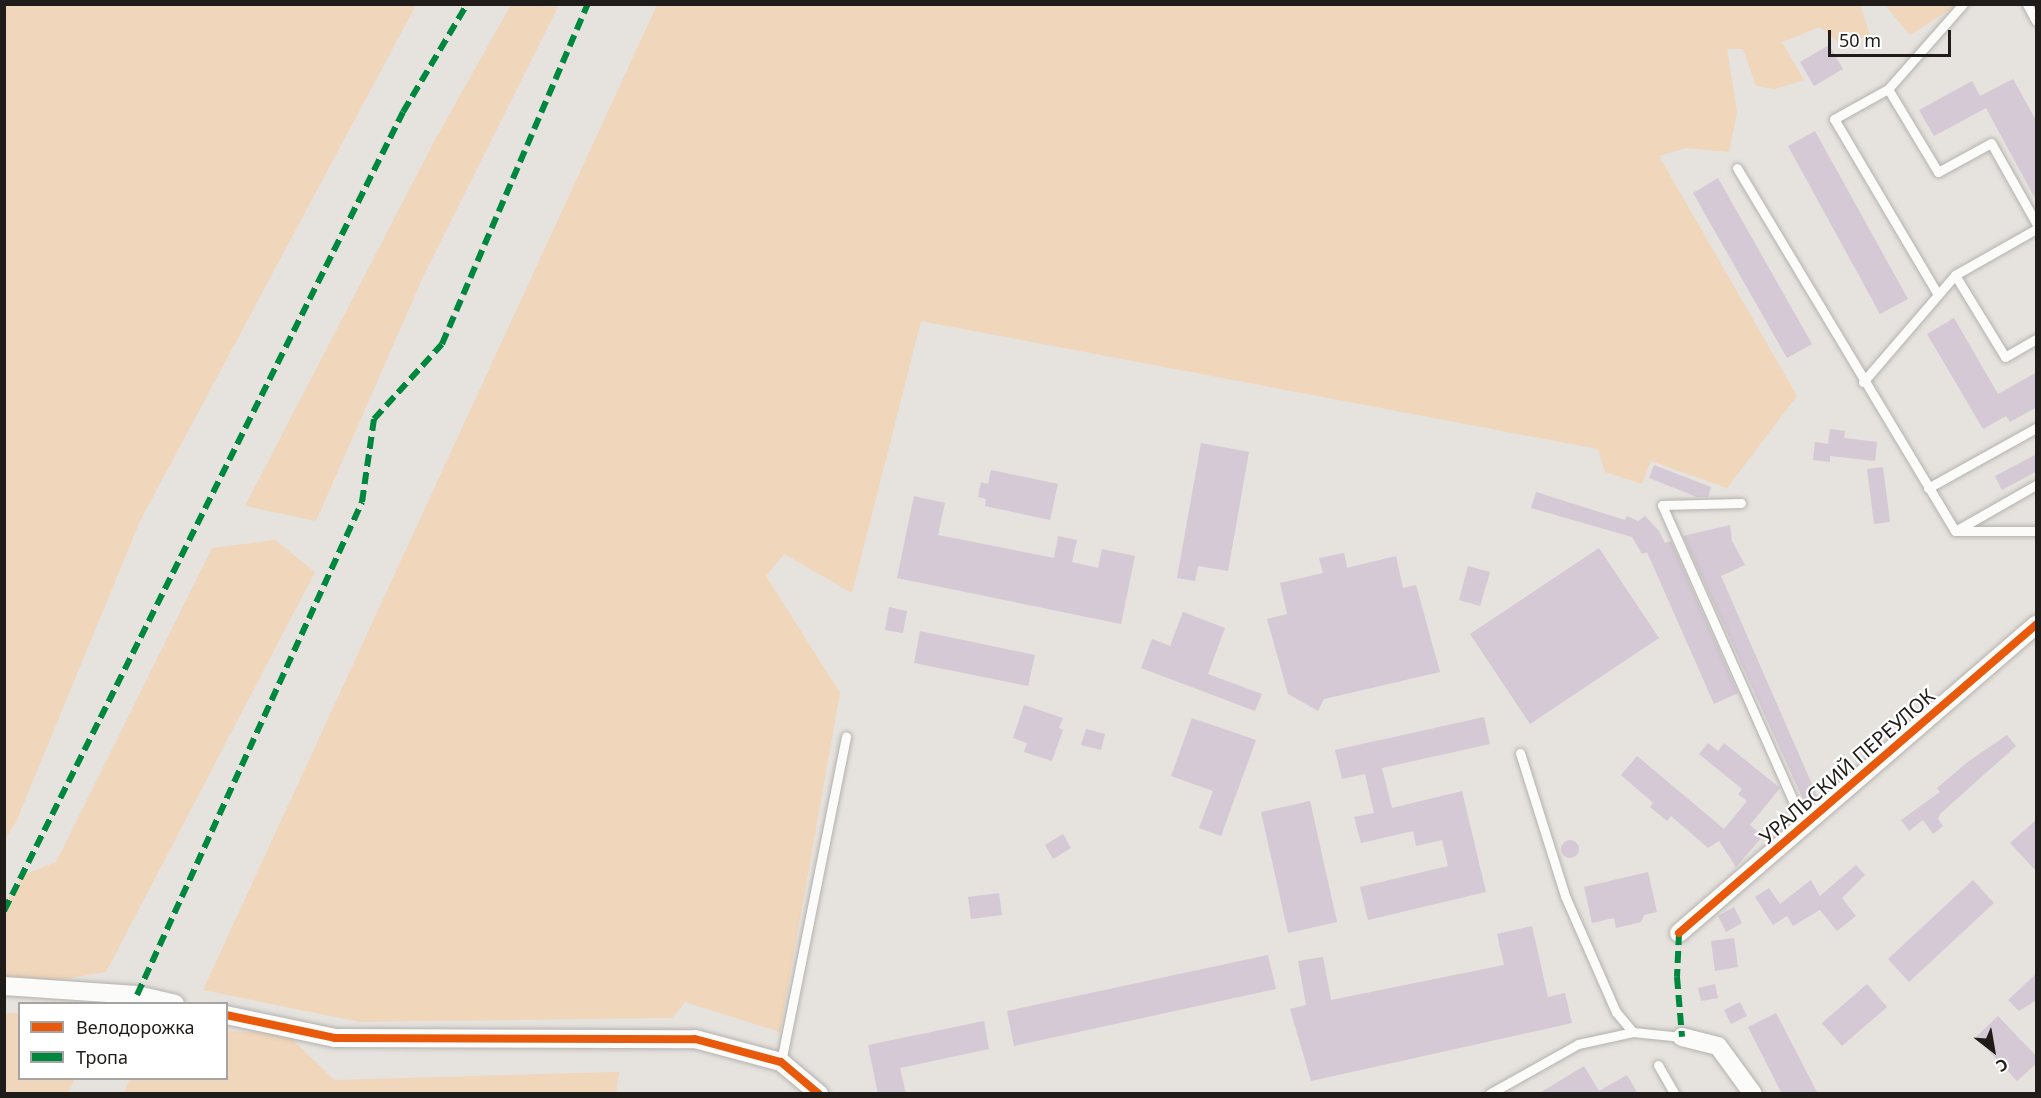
<!DOCTYPE html>
<meta charset="utf-8">
<style>
body{margin:0}
#map{position:relative;width:2041px;height:1098px;overflow:hidden;background:#e6e2de;font-family:"Noto Sans",sans-serif}
div>[style]{position:absolute}
.green>*{inset:0;background:#f0d6ba}
.building>*{inset:0;background:#d4c9d4}
.round{border-radius:50%}
.roads{filter:drop-shadow(0 0 2px #b4b2ae) drop-shadow(0 0 2px #b4b2ae)}
.lane>*{height:9px;margin:-4.5px;padding:0 4.5px;transform-origin:4.5px;border-radius:4.5px;background:#fbfbfa}
.street>*{height:18px;margin:-9px;padding:0 9px;transform-origin:9px;border-radius:9px;background:#fbfbfa}
.quiet>*{height:6px;margin-top:-3px;transform-origin:0;background:repeating-linear-gradient(90deg,#00873e 0 12px,transparent 0 18px)}
.cycleway>*{height:8px;margin:-4px;padding:0 4px;transform-origin:4px;border-radius:4px;background:#e8590c}
span{translate:-50% -50%;white-space:nowrap;text-align:center;line-height:1.15;-webkit-text-stroke:4.5px #fff;paint-order:stroke}
.street-label{font-size:20px;color:#1f1c19}
.frame{position:absolute;inset:0;border:6px solid #1f1c19;pointer-events:none}
.legend{position:absolute;left:18px;top:1002px;width:210px;height:78px;box-sizing:border-box;background:#fff;border:2px solid #a5a4a3;margin:0;padding:8px 10px;list-style:none;font-size:18px;color:#1f1c19}
.legend li{display:flex;align-items:center;gap:12px;height:30px}
.legend b{width:30px;border:2px solid #a5a4a3}
.north{position:absolute;left:1963px;top:1020px;width:60px;height:60px;-webkit-text-stroke:4px #fff;paint-order:stroke;rotate:149deg;font-size:16px;font-weight:700;line-height:24px;text-align:center;color:#1f1c19}
.north::after{content:'';display:block;margin:auto;width:21px;height:27px;background:#1f1c19;clip-path:polygon(50% 0,100% 100%,50% 72%,0 100%)}
.scale{position:absolute;left:1828px;top:30px;width:123px;height:27px;box-sizing:border-box;border:3px solid #1f1c19;border-top:0;padding-left:8px;font-size:18px;line-height:21px;white-space:nowrap;color:#1f1c19;-webkit-text-stroke:4px #fff;paint-order:stroke}
</style>
<div id="map">
<div class="green">
<div style="clip-path:polygon(5px 4px,416px 5px,140px 521px,16px 822px,5px 839px)"></div>
<div style="clip-path:polygon(1958px 4px,1910px 35px,1885px 5px)"></div>
<div style="clip-path:polygon(511px 5px,558px 7px,423px 277px,316px 521px,245px 506px,436px 138px)"></div>
<div style="clip-path:polygon(657px 5px,1860px 4px,1870px 35px,1843px 46px,1820px 27px,1782px 42px,1804px 80px,1775px 89px,1756px 86px,1743px 49px,1727px 49px,1737px 112px,1729px 152px,1686px 148px,1659px 156px,1797px 396px,1727px 488px,1651px 461px,1642px 484px,1605px 472px,1598px 449px,921px 321px,852px 593px,784px 554px,766px 576px,840px 693px,780px 1032px,685px 1002px,672px 1018px,360px 1022px,203px 990px)"></div>
<div style="clip-path:polygon(275px 540px,315px 572px,106px 972px,5px 989px,5px 906px,21px 876px,56px 862px,212px 548px)"></div>
<div style="clip-path:polygon(4px 1013px,19px 1013px,20px 1078px,75px 1079px,68px 1093px,5px 1093px)"></div>
<div style="clip-path:polygon(227px 1031px,287px 1034px,334px 1080px,619px 1072px,616px 1094px,123px 1094px,130px 1079px,226px 1078px)"></div>
</div>
<div class="building">
<div style="clip-path:polygon(1829px 45px,1843px 69px,1814px 86px,1800px 62px)"></div>
<div style="clip-path:polygon(2013px 79px,2037px 122px,2037px 202px,1986px 108px,1934px 136px,1919px 110px,1972px 81px,1980px 96px)"></div>
<div style="clip-path:polygon(1815px 131px,1908px 299px,1880px 314px,1788px 146px)"></div>
<div style="clip-path:polygon(1718px 178px,1812px 344px,1787px 358px,1693px 193px)"></div>
<div style="clip-path:polygon(1954px 318px,1998px 394px,2037px 372px,2037px 407px,2010px 422px,2006px 416px,1983px 429px,1927px 334px)"></div>
<div style="clip-path:polygon(1830px 429px,1845px 431px,1844px 438px,1877px 442px,1875px 461px,1830px 456px,1830px 462px,1813px 460px,1815px 442px,1828px 444px)"></div>
<div style="clip-path:polygon(1201px 443px,1249px 452px,1228px 571px,1198px 566px,1195px 581px,1177px 578px)"></div>
<div style="clip-path:polygon(2037px 454px,2037px 471px,2002px 490px,1995px 476px)"></div>
<div style="clip-path:polygon(1654px 465px,1711px 487px,1708px 497px,1697px 497px,1649px 478px)"></div>
<div style="clip-path:polygon(1883px 467px,1890px 522px,1874px 524px,1867px 469px)"></div>
<div style="clip-path:polygon(991px 470px,1058px 484px,1050px 520px,985px 506px,986px 499px,978px 497px,981px 482px,988px 484px)"></div>
<div style="clip-path:polygon(1536px 492px,1625px 520px,1627px 516px,1638px 521px,1645px 516px,1659px 531px,1665px 543px,1671px 541px,1738px 693px,1714px 704px,1647px 552px,1642px 554px,1632px 537px,1531px 508px)"></div>
<div style="clip-path:polygon(914px 496px,945px 503px,938px 535px,1054px 558px,1058px 536px,1077px 540px,1072px 562px,1098px 568px,1102px 549px,1135px 556px,1121px 624px,897px 578px)"></div>
<div style="clip-path:polygon(1730px 525px,1732px 541px,1745px 565px,1721px 576px,1818px 798px,1807px 808px,1683px 536px)"></div>
<div style="clip-path:polygon(1599px 548px,1659px 638px,1530px 724px,1470px 634px)"></div>
<div style="clip-path:polygon(1344px 553px,1347px 568px,1396px 556px,1403px 588px,1416px 585px,1440px 672px,1324px 699px,1318px 711px,1288px 694px,1267px 619px,1287px 614px,1280px 583px,1323px 573px,1319px 558px)"></div>
<div style="clip-path:polygon(1468px 566px,1490px 572px,1480px 606px,1459px 600px)"></div>
<div style="clip-path:polygon(889px 607px,907px 611px,903px 633px,885px 630px)"></div>
<div style="clip-path:polygon(1183px 612px,1225px 628px,1208px 674px,1262px 694px,1255px 711px,1141px 668px,1152px 639px,1170px 646px)"></div>
<div style="clip-path:polygon(920px 631px,1035px 655px,1028px 686px,914px 663px)"></div>
<div style="clip-path:polygon(1024px 705px,1063px 718px,1059px 728px,1063px 730px,1052px 761px,1024px 752px,1027px 743px,1013px 738px)"></div>
<div style="clip-path:polygon(1484px 717px,1490px 744px,1382px 768px,1392px 808px,1462px 791px,1486px 892px,1368px 920px,1360px 887px,1448px 866px,1442px 840px,1416px 846px,1413px 831px,1361px 843px,1354px 817px,1374px 813px,1365px 774px,1342px 779px,1335px 750px)"></div>
<div style="clip-path:polygon(1192px 718px,1256px 740px,1221px 836px,1199px 828px,1213px 791px,1171px 776px)"></div>
<div style="clip-path:polygon(1086px 729px,1105px 734px,1101px 750px,1081px 745px)"></div>
<div style="clip-path:polygon(2007px 735px,2016px 746px,1940px 814px,1938px 819px,1943px 826px,1933px 834px,1923px 820px,1909px 831px,1901px 820px,1940px 792px,1937px 788px,1969px 761px)"></div>
<div style="clip-path:polygon(1708px 743px,1718px 751px,1724px 743px,1780px 788px,1750px 825px,1763px 836px,1736px 867px,1719px 841px,1708px 848px,1671px 816px,1667px 821px,1650px 807px,1653px 803px,1621px 775px,1637px 756px,1724px 829px,1747px 801px,1738px 794px,1742px 789px,1699px 754px)"></div>
<div style="clip-path:polygon(1310px 801px,1337px 922px,1288px 933px,1261px 812px)"></div>
<div style="clip-path:polygon(2037px 819px,2037px 872px,2010px 843px)"></div>
<div style="clip-path:polygon(1063px 834px,1071px 848px,1053px 859px,1045px 845px)"></div>
<div class="round" style="left:1561px;top:840px;width:18px;height:18px"></div>
<div style="clip-path:polygon(1856px 865px,1865px 875px,1842px 898px,1856px 916px,1837px 931px,1820px 910px,1793px 926px,1787px 916px,1773px 925px,1755px 897px,1769px 888px,1780px 904px,1811px 880px,1820px 896px)"></div>
<div style="clip-path:polygon(1648px 872px,1657px 912px,1644px 915px,1641px 922px,1616px 928px,1614px 918px,1592px 923px,1584px 887px)"></div>
<div style="clip-path:polygon(1973px 880px,1994px 903px,1909px 982px,1888px 959px)"></div>
<div style="clip-path:polygon(999px 893px,1002px 915px,971px 919px,968px 897px)"></div>
<div style="clip-path:polygon(1734px 907px,1742px 923px,1726px 932px,1718px 916px)"></div>
<div style="clip-path:polygon(1532px 926px,1548px 997px,1565px 993px,1572px 1023px,1311px 1081px,1290px 1009px,1306px 1005px,1298px 961px,1323px 957px,1331px 1000px,1504px 965px,1497px 934px)"></div>
<div style="clip-path:polygon(1734px 938px,1738px 967px,1715px 971px,1711px 941px)"></div>
<div style="clip-path:polygon(1268px 955px,1276px 989px,1014px 1046px,1007px 1011px)"></div>
<div style="clip-path:polygon(2037px 973px,2037px 1000px,2019px 1011px,2008px 1000px)"></div>
<div style="clip-path:polygon(1715px 984px,1718px 998px,1701px 1001px,1698px 988px)"></div>
<div style="clip-path:polygon(1867px 984px,1887px 1007px,1842px 1046px,1822px 1023px)"></div>
<div style="clip-path:polygon(1740px 1002px,1747px 1016px,1731px 1024px,1724px 1010px)"></div>
<div style="clip-path:polygon(1776px 1013px,1818px 1094px,1782px 1094px,1748px 1027px)"></div>
<div style="clip-path:polygon(1998px 1016px,2037px 1057px,2037px 1063px,2017px 1081px,1976px 1037px)"></div>
<div style="clip-path:polygon(984px 1021px,989px 1049px,900px 1068px,906px 1094px,878px 1094px,868px 1045px)"></div>
<div style="clip-path:polygon(1584px 1066px,1599px 1091px,1627px 1075px,1638px 1094px,1538px 1094px)"></div>
</div>
<div class="roads">
<div class="lane">
<div style="left:2027px;top:4px;width:19px;rotate:62deg"></div>
<div style="left:1888px;top:89px;width:97px;rotate:58.9deg"></div>
<div style="left:1938px;top:172px;width:60px;rotate:-28.7deg"></div>
<div style="left:1991px;top:143px;width:92px;rotate:60.6deg"></div>
<div style="left:1737px;top:168px;width:423px;rotate:59deg"></div>
<div style="left:1955px;top:531px;width:81px"></div>
<div style="left:1955px;top:275px;width:96px;rotate:58.6deg"></div>
<div style="left:2005px;top:357px;width:36px;rotate:-30deg"></div>
<div style="left:1937px;top:293px;width:202px;rotate:-120.6deg"></div>
<div style="left:1834px;top:119px;width:62px;rotate:-29.1deg"></div>
<div style="left:1888px;top:89px;width:113px;rotate:-48.6deg"></div>
<div style="left:1863px;top:382px;width:141px;rotate:-49.3deg"></div>
<div style="left:1955px;top:275px;width:93px;rotate:-29.6deg"></div>
<div style="left:1928px;top:488px;width:124px;rotate:-29.1deg"></div>
<div style="left:1741px;top:503px;width:79px;rotate:178.5deg"></div>
<div style="left:1662px;top:505px;width:351px;rotate:66.1deg"></div>
<div style="left:1957px;top:530px;width:91px;rotate:-29.7deg"></div>
<div style="left:1520px;top:753px;width:150px;rotate:72.5deg"></div>
<div style="left:1565px;top:896px;width:127px;rotate:66.3deg"></div>
<div style="left:1616px;top:1012px;width:26px;rotate:50deg"></div>
<div style="left:1633px;top:1032px;width:49px;rotate:5.8deg"></div>
<div style="left:781px;top:1062px;width:332px;rotate:-78.7deg"></div>
<div style="left:1658px;top:1065px;width:34px;rotate:60deg"></div>
<div style="left:1489px;top:1094px;width:102px;rotate:-29.3deg"></div>
<div style="left:1578px;top:1044px;width:56px;rotate:-12.3deg"></div>
</div>
<div class="street">
<div style="left:1679px;top:933px;width:472px;rotate:-40.8deg"></div>
<div style="left:4px;top:986px;width:133px;rotate:3.9deg"></div>
<div style="left:137px;top:995px;width:39px;rotate:13deg"></div>
<div style="left:226px;top:1015px;width:111px;rotate:11.9deg"></div>
<div style="left:335px;top:1038px;width:360px;rotate:0.2deg"></div>
<div style="left:695px;top:1039px;width:89px;rotate:15deg"></div>
<div style="left:781px;top:1062px;width:50px;rotate:40.1deg"></div>
<div style="left:1682px;top:1037px;width:37px;rotate:14deg"></div>
<div style="left:1718px;top:1046px;width:59px;rotate:53.9deg"></div>
</div>
</div>
<div class="quiet">
<div style="left:4px;top:911px;width:893px;rotate:-63.46deg"></div>
<div style="left:403px;top:112px;width:126px;rotate:-59.3deg"></div>
<div style="left:1679px;top:933px;width:44px;rotate:92.6deg"></div>
<div style="left:1677px;top:977px;width:60px;rotate:85.2deg"></div>
<div style="left:137px;top:995px;width:542px;rotate:-65.47deg"></div>
<div style="left:362px;top:502px;width:84px;rotate:-81.8deg"></div>
<div style="left:374px;top:419px;width:101px;rotate:-47.8deg"></div>
<div style="left:442px;top:344px;width:370px;rotate:-66.8deg"></div>
</div>
<div class="cycleway">
<div style="left:1679px;top:933px;width:472px;rotate:-40.8deg"></div>
<div style="left:226px;top:1015px;width:111px;rotate:11.9deg"></div>
<div style="left:335px;top:1038px;width:360px;rotate:0.2deg"></div>
<div style="left:695px;top:1039px;width:89px;rotate:15deg"></div>
<div style="left:781px;top:1062px;width:50px;rotate:40.1deg"></div>
</div>
<div class="street-label">
<span style="left:1847px;top:766px;rotate:-41deg">УРАЛЬСКИЙ ПЕРЕУЛОК</span>
</div>
<div class="frame"></div>
<ul class="legend">
<li><b style="height:8px;background:#e8590c"></b>Велодорожка</li>
<li><b style="height:8px;background:#00873e"></b>Тропа</li>
</ul>
<div class="north">С</div>
<div class="scale">50 m</div>
</div>
